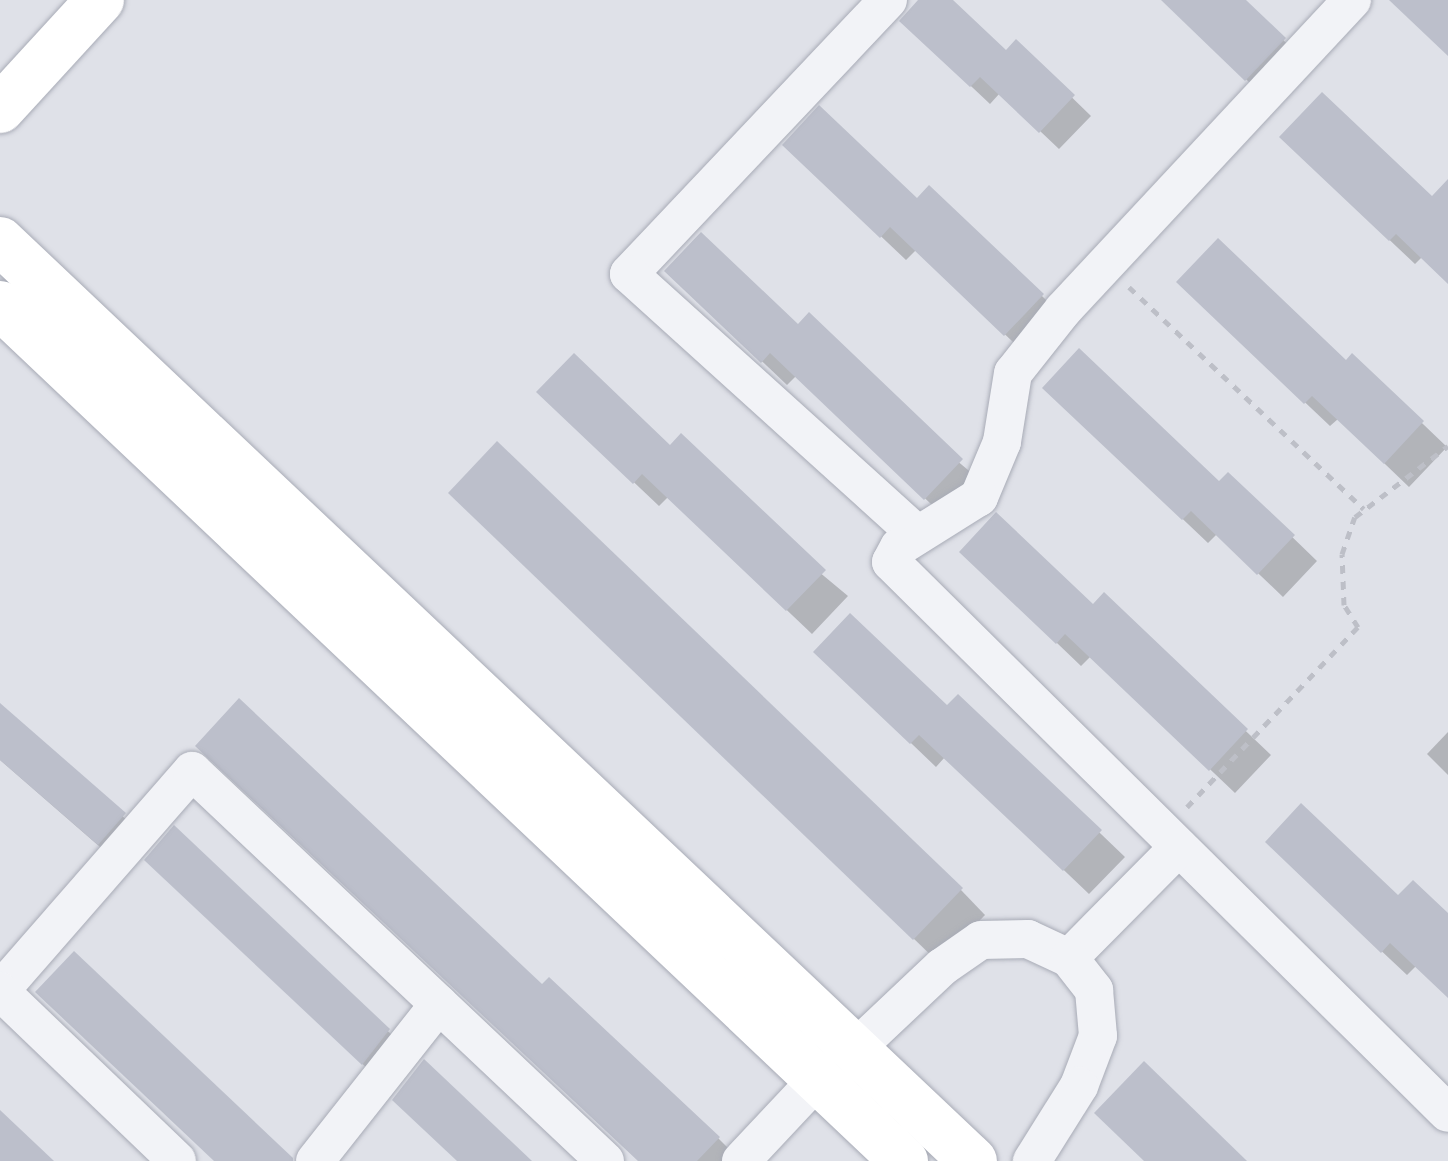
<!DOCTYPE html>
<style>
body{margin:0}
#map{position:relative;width:1448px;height:1161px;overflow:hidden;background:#dfe1e8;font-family:Ubuntu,sans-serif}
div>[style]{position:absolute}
.shadow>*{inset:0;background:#0003}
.building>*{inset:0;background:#bcbfcb}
.path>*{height:5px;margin-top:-2.5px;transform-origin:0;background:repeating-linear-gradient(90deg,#bdbfc7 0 8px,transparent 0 16px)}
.roads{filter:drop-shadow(0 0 2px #a8abb6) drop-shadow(0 0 2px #a8abb6)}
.minor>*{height:38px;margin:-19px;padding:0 19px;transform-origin:19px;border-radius:19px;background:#f2f3f7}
.major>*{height:48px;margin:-24px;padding:0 24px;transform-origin:24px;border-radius:24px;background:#fff}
span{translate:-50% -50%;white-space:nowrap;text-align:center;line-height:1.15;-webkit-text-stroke:9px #eff0f6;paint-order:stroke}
</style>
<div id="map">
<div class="shadow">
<div style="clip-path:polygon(922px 0,949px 0,1006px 53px,1016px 43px,1091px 116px,1059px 149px,1000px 93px,990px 104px,921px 39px)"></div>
<div style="clip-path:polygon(1163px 0,1242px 0,1308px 64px,1271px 103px)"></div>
<div style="clip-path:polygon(1307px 162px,1432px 200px,1448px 190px,1448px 281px,1422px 257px,1415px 264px)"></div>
<div style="clip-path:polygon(810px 169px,917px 202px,1042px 296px,1066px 320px,1030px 358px,916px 250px,906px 260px)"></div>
<div style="clip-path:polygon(692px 295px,798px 328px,986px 485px,950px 522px,796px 376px,787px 385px)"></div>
<div style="clip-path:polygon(1203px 306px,1346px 363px,1353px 357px,1447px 447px,1409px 487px,1338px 419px,1330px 426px)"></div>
<div style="clip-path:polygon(1070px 412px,1219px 485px,1228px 475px,1317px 561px,1283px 597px,1217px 534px,1208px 543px)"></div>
<div style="clip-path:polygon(564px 416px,670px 448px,848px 596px,812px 634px,668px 497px,659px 506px)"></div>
<div style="clip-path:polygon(476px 517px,961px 890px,985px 915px,939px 963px)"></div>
<div style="clip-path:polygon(987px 576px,1093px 608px,1104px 596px,1271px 755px,1235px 793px,1091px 656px,1081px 666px)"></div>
<div style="clip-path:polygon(841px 676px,947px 708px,958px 697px,1125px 857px,1089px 894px,945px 757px,936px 767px)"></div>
<div style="clip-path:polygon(0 707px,148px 839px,123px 867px,0 760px)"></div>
<div style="clip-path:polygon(1448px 732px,1448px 775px,1427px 754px)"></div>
<div style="clip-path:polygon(175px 829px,413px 1055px,388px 1088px,172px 884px)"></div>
<div style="clip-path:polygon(1292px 867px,1448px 917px,1448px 996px,1416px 966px,1407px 975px)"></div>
<div style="clip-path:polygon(542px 987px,718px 1138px,741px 1161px,639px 1161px)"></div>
</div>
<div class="building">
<div style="clip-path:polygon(918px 0,953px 0,1006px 50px,1016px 39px,1075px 95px,1039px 133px,980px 77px,970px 87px,899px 21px)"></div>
<div style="clip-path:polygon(1161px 0,1246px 0,1286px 38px,1245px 81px)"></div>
<div style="clip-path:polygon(1389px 0,1448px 0,1448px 56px)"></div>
<div style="clip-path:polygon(1322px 92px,1432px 196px,1448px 179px,1448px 284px,1396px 234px,1389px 241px,1279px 137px)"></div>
<div style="clip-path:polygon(819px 105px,917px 198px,929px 185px,1044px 294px,1004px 336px,890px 227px,880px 238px,782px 145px)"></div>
<div style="clip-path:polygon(701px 232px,798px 324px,809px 312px,963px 459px,924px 500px,770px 353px,761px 363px,664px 271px)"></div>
<div style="clip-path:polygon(1218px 238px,1346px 360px,1352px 353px,1424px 421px,1384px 464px,1312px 396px,1304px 404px,1176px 282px)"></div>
<div style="clip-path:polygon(1079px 348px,1219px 481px,1228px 472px,1295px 535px,1257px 575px,1191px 511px,1182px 520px,1042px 388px)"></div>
<div style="clip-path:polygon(574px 353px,670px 445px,681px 433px,826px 570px,786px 611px,642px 474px,633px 484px,536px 392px)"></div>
<div style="clip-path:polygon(497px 441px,963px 888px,913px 940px,448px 493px)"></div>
<div style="clip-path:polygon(996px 512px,1093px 604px,1104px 592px,1248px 729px,1209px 771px,1065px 634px,1056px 644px,959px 552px)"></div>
<div style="clip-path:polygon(850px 613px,947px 705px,958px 694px,1102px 830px,1063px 871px,919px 735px,910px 744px,813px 652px)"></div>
<div style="clip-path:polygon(239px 698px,542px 984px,549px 977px,720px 1137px,697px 1161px,638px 1161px,195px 746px)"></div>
<div style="clip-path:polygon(0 703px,126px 813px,98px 845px,0 760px)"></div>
<div style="clip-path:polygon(1301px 803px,1398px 895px,1413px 880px,1448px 913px,1448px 998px,1390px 943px,1381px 953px,1265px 842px)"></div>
<div style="clip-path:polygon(174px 825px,390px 1029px,362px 1065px,144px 860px)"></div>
<div style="clip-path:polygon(74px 951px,293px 1158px,293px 1161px,214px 1161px,35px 992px)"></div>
<div style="clip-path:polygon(424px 1059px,532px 1161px,457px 1161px,392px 1100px)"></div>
<div style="clip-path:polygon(1144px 1061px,1247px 1161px,1144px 1161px,1094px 1113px)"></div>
<div style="clip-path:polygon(0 1110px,54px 1161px,0 1161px)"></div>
</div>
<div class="path">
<div style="left:1129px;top:287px;width:323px;rotate:43.4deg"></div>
<div style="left:1187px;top:807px;width:248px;rotate:-46.5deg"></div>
<div style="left:1358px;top:627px;width:26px;rotate:-122deg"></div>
<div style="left:1344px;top:605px;width:51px;rotate:-92.2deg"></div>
<div style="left:1342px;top:554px;width:39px;rotate:-71deg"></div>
<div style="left:1355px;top:517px;width:117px;rotate:-37.4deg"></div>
</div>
<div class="roads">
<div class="minor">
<div style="left:888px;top:0;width:377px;rotate:133.4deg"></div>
<div style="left:629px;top:274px;width:389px;rotate:42.1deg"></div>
<div style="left:1352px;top:0;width:424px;rotate:133deg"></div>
<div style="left:1063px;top:310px;width:80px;rotate:128.4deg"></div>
<div style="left:1013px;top:373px;width:70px;rotate:99.1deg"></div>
<div style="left:1002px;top:442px;width:60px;rotate:112.7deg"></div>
<div style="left:979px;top:497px;width:94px;rotate:148deg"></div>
<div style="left:899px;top:547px;width:17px;rotate:118deg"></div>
<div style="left:891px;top:562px;width:783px;rotate:44.69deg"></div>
<div style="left:1069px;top:958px;width:156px;rotate:-45.3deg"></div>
<div style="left:0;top:991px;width:292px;rotate:-48.9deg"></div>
<div style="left:192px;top:771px;width:568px;rotate:43.36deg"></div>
<div style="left:0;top:991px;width:245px;rotate:43.8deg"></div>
<div style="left:855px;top:1049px;width:120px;rotate:-43.3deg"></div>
<div style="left:942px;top:967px;width:47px;rotate:-34.7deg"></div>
<div style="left:981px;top:940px;width:47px;rotate:-1.2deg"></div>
<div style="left:1028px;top:939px;width:45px;rotate:24.9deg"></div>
<div style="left:1069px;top:958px;width:41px;rotate:52deg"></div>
<div style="left:1094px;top:990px;width:46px;rotate:85deg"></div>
<div style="left:1098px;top:1036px;width:53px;rotate:110.8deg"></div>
<div style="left:1079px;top:1086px;width:89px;rotate:122.1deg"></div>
<div style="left:315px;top:1161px;width:200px;rotate:-51.7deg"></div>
<div style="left:741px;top:1161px;width:112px;rotate:-46.8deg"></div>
</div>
<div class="major">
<div style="left:0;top:109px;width:148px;rotate:-47.5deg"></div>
<div style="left:0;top:241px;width:1339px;rotate:43.4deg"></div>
<div style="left:0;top:305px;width:1245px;rotate:43.44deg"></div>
</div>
</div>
</div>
